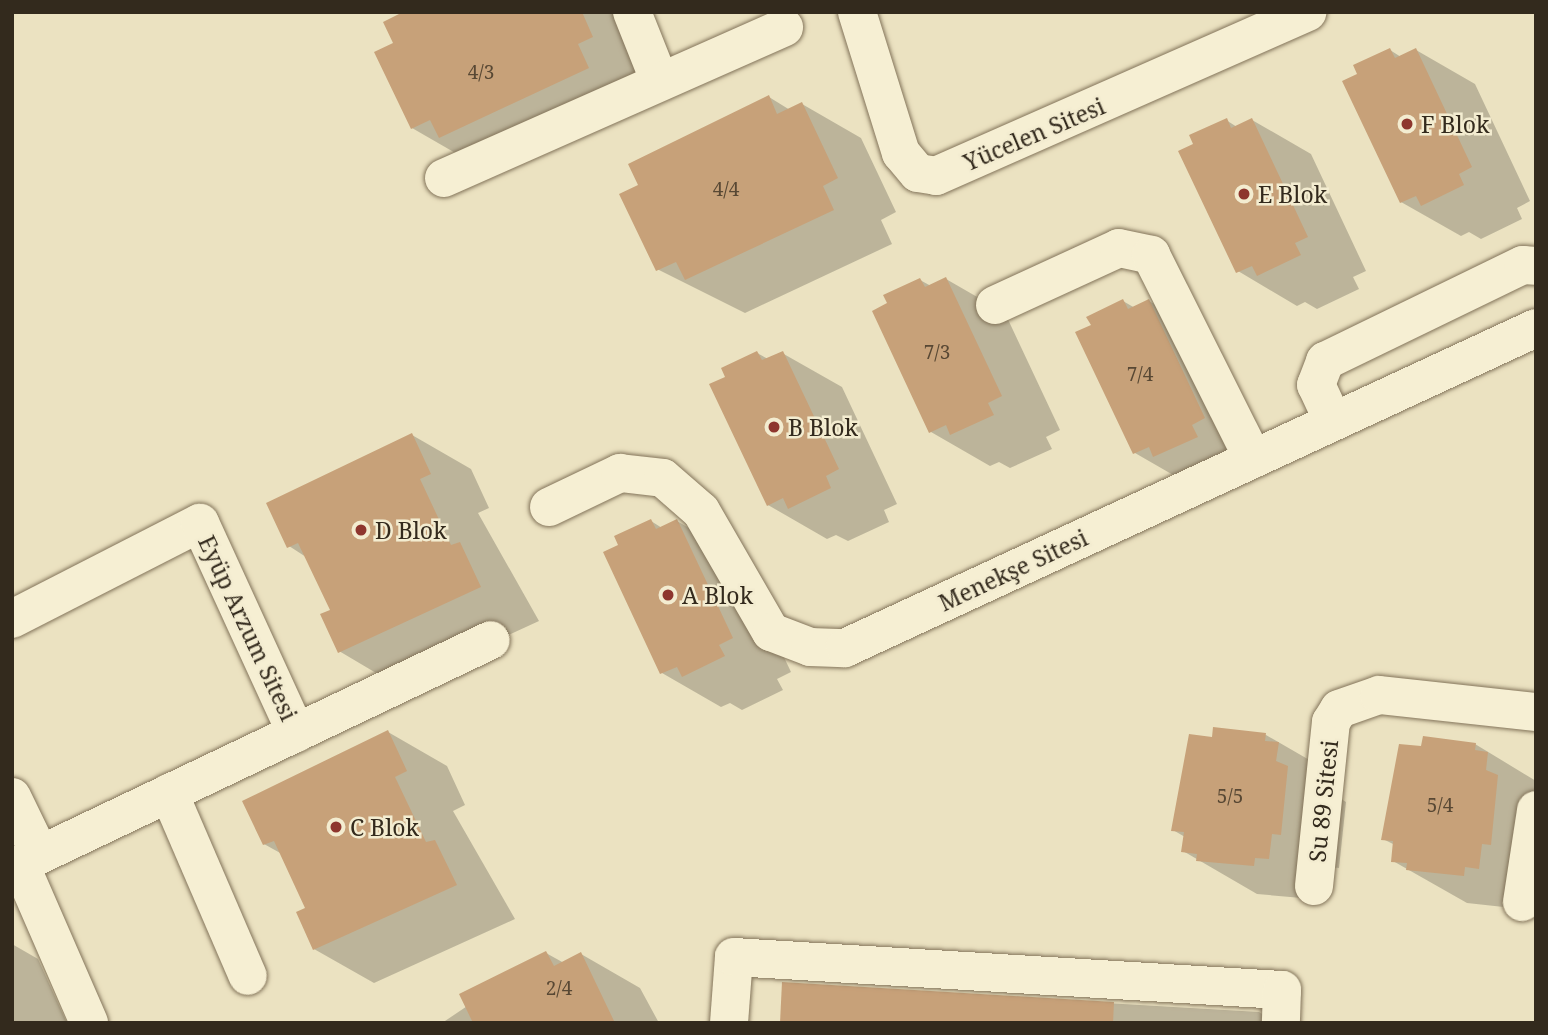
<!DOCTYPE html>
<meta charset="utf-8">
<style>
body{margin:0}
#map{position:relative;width:1548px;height:1035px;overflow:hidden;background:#ebe2c1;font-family:"Noto Serif",serif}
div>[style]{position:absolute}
.shadow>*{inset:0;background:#0003}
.building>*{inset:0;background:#c7a179}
.roads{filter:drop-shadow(0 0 2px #83745a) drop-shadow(0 0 2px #83745a)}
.minor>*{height:38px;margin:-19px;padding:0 19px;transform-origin:19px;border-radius:19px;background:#f6efd3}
.dots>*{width:19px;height:19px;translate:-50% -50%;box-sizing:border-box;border:4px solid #f3ecd0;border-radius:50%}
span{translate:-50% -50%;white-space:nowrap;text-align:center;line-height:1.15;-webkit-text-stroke:5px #f3ecd0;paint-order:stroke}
.number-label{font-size:19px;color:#584834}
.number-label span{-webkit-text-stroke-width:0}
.poi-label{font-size:23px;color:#332a1d}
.left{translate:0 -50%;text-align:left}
.street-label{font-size:23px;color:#332a1d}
.frame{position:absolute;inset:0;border:14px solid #332a1d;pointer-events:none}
</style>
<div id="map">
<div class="shadow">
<div style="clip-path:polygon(407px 12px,623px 12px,651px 71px,471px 162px,412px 128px,395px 44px)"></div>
<div style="clip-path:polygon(1390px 50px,1401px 57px,1416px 50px,1475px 84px,1530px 201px,1517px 208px,1522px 219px,1481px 239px,1469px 232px,1461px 236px,1401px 202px,1360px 75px)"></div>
<div style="clip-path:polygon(769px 97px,790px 110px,802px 104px,861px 138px,896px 212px,881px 220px,892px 244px,745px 313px,657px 269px,640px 186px)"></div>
<div style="clip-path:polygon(1226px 120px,1237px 127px,1252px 120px,1311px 154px,1366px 271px,1353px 277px,1359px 289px,1317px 309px,1305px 302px,1297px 306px,1238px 271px,1196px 145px)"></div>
<div style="clip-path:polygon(946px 279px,1005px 313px,1060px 430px,1046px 437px,1052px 449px,1010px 468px,999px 462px,990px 466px,931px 432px,889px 304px,920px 280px,931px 286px)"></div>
<div style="clip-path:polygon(1123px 301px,1135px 308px,1149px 301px,1208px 335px,1263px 452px,1194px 487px,1135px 453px,1093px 326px)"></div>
<div style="clip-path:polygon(757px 353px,768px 359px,782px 353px,842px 387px,897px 504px,884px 510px,889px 522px,848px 541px,836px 535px,827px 539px,768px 505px,727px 377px)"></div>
<div style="clip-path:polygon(412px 435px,471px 469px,489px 508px,478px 513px,539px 621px,398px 686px,339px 651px,332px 611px,306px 557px,289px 546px)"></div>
<div style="clip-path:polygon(651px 521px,662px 528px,677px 521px,736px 556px,791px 672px,777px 679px,783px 690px,742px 710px,730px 703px,721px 707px,662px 673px,621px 546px)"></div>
<div style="clip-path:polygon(388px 732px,447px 766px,465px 805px,453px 811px,515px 919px,374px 983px,314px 949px,307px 909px,282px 854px,264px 844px)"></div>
<div style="clip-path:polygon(1266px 735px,1325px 769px,1335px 795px,1346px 802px,1339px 868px,1331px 867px,1313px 899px,1257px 894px,1183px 851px,1185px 837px,1173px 830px,1213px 739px)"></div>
<div style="clip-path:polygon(1475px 744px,1536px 781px,1536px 901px,1522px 909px,1467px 903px,1393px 861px,1395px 845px,1383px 839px,1423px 748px)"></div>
<div style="clip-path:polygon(12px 944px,38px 959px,67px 1023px,12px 1023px)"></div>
<div style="clip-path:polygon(546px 953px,564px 963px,581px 954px,640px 988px,659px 1023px,442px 1023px)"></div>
<div style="clip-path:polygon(784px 984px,1259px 1012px,1277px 1023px,782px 1023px)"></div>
</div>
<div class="building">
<div style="clip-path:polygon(403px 12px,582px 12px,593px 37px,578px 44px,589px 68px,439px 138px,430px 120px,411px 129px,374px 52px,393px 43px,383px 22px)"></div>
<div style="clip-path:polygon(1390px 48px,1395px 58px,1416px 48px,1472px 167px,1459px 174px,1464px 185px,1421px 206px,1416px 196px,1400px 203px,1342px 81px,1357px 74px,1353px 65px)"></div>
<div style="clip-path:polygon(769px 95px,777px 114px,802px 102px,838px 178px,823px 186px,834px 210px,685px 280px,676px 262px,656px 271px,619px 194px,638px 185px,628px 164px)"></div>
<div style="clip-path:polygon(1227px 118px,1231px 128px,1252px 118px,1308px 237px,1295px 243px,1301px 255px,1257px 276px,1252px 266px,1236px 273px,1178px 151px,1193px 144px,1189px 135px)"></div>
<div style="clip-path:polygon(946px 277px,1002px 396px,988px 403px,994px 415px,950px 435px,946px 425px,929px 433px,872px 311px,887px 303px,883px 295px,920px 278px,925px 287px)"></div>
<div style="clip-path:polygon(1123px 299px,1128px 309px,1149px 299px,1205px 418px,1192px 425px,1198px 437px,1153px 457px,1149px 447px,1133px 454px,1075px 332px,1091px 325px,1086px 317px)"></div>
<div style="clip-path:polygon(757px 351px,762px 360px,783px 351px,839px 469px,826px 476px,831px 488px,788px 509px,783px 498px,767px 506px,709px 384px,725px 377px,721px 368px)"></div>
<div style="clip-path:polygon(412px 433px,431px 474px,420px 479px,451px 545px,460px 542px,481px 587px,338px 653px,320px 614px,330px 610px,298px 543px,287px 548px,266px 503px)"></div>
<div style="clip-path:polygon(651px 519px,656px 529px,677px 519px,733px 638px,719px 645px,725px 656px,682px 677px,677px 667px,660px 674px,603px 552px,618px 545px,614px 536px)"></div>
<div style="clip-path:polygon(1213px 727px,1266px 733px,1265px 741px,1279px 742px,1276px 761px,1288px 766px,1281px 835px,1272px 834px,1269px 859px,1255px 858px,1254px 866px,1196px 861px,1197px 854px,1181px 852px,1184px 832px,1171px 831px,1189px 734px,1212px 737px)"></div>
<div style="clip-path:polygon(388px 730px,407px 771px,395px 777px,426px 842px,435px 840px,457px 885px,313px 950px,296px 912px,305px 908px,274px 841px,263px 845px,242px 801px)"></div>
<div style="clip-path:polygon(1423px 736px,1476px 743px,1475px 750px,1488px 752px,1486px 770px,1498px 775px,1491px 845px,1482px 844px,1479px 869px,1465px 867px,1464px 876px,1406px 870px,1407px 863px,1391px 862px,1393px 841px,1381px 840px,1399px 744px,1421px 746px)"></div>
<div style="clip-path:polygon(546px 951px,554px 966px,581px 952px,615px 1023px,473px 1023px,459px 994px)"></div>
<div style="clip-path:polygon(782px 982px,1114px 1002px,1113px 1023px,780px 1023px)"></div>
</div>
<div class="roads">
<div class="minor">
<div style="left:632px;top:12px;width:73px;rotate:68.3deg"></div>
<div style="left:857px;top:12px;width:148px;rotate:72.7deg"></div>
<div style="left:901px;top:153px;width:26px;rotate:50deg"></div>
<div style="left:918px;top:173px;width:18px;rotate:9deg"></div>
<div style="left:936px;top:176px;width:406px;rotate:-23.8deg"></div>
<div style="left:444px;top:178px;width:372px;rotate:-23.9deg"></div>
<div style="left:995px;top:305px;width:136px;rotate:-24.7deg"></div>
<div style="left:1119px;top:248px;width:33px;rotate:12deg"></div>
<div style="left:1151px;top:255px;width:228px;rotate:63.4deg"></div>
<div style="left:1333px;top:421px;width:40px;rotate:-115deg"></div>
<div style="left:1316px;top:385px;width:26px;rotate:-69deg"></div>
<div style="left:1325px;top:361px;width:220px;rotate:-25.9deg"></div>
<div style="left:1523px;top:265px;width:13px;rotate:4deg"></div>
<div style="left:549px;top:507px;width:79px;rotate:-25.6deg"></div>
<div style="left:620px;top:473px;width:43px;rotate:6.6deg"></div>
<div style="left:663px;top:478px;width:50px;rotate:41deg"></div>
<div style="left:701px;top:511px;width:140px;rotate:60deg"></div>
<div style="left:771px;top:632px;width:42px;rotate:21deg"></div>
<div style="left:810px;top:647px;width:35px;rotate:2deg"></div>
<div style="left:845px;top:648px;width:761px;rotate:-24.85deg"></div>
<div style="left:12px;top:619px;width:211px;rotate:-27.1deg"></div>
<div style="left:200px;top:523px;width:231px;rotate:65.4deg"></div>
<div style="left:169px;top:793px;width:199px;rotate:66.7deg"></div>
<div style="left:12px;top:797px;width:64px;rotate:64.2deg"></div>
<div style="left:20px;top:864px;width:173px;rotate:66.5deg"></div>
<div style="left:12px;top:868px;width:530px;rotate:-25.45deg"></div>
<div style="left:1314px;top:886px;width:165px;rotate:-84.1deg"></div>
<div style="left:1331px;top:722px;width:15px;rotate:-58deg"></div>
<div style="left:1339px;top:709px;width:42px;rotate:-19.3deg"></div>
<div style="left:1379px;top:695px;width:158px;rotate:6.2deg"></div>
<div style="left:1522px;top:902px;width:93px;rotate:-81.3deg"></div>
<div style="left:729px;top:1023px;width:66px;rotate:-85.7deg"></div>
<div style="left:734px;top:957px;width:549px;rotate:3.45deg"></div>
<div style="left:1282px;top:990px;width:33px;rotate:92deg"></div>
</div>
</div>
<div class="dots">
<div style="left:1407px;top:124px;background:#8e362e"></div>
<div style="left:1244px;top:194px;background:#8e362e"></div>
<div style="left:774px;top:427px;background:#8e362e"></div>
<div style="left:361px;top:530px;background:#8e362e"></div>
<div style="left:668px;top:595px;background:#8e362e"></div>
<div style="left:336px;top:827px;background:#8e362e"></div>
</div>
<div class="number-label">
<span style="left:481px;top:73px">4/3</span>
<span style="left:726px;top:190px">4/4</span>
<span style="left:937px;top:353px">7/3</span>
<span style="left:1140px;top:375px">7/4</span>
<span style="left:1230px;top:797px">5/5</span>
<span style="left:1440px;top:806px">5/4</span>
<span style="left:559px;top:989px">2/4</span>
</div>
<div class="poi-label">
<span class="left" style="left:1421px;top:124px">F Blok</span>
<span class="left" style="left:1258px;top:194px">E Blok</span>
<span class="left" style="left:788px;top:427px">B Blok</span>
<span class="left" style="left:375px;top:530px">D Blok</span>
<span class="left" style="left:682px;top:595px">A Blok</span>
<span class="left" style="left:350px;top:827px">C Blok</span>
</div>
<div class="street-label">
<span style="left:1034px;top:134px;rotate:-23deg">Yücelen Sitesi</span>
<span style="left:1013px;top:570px;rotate:-25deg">Menekşe Sitesi</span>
<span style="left:248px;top:628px;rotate:65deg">Eyüp Arzum Sitesi</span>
<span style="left:1323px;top:801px;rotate:-84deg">Su 89 Sitesi</span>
</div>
<div class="frame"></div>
</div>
